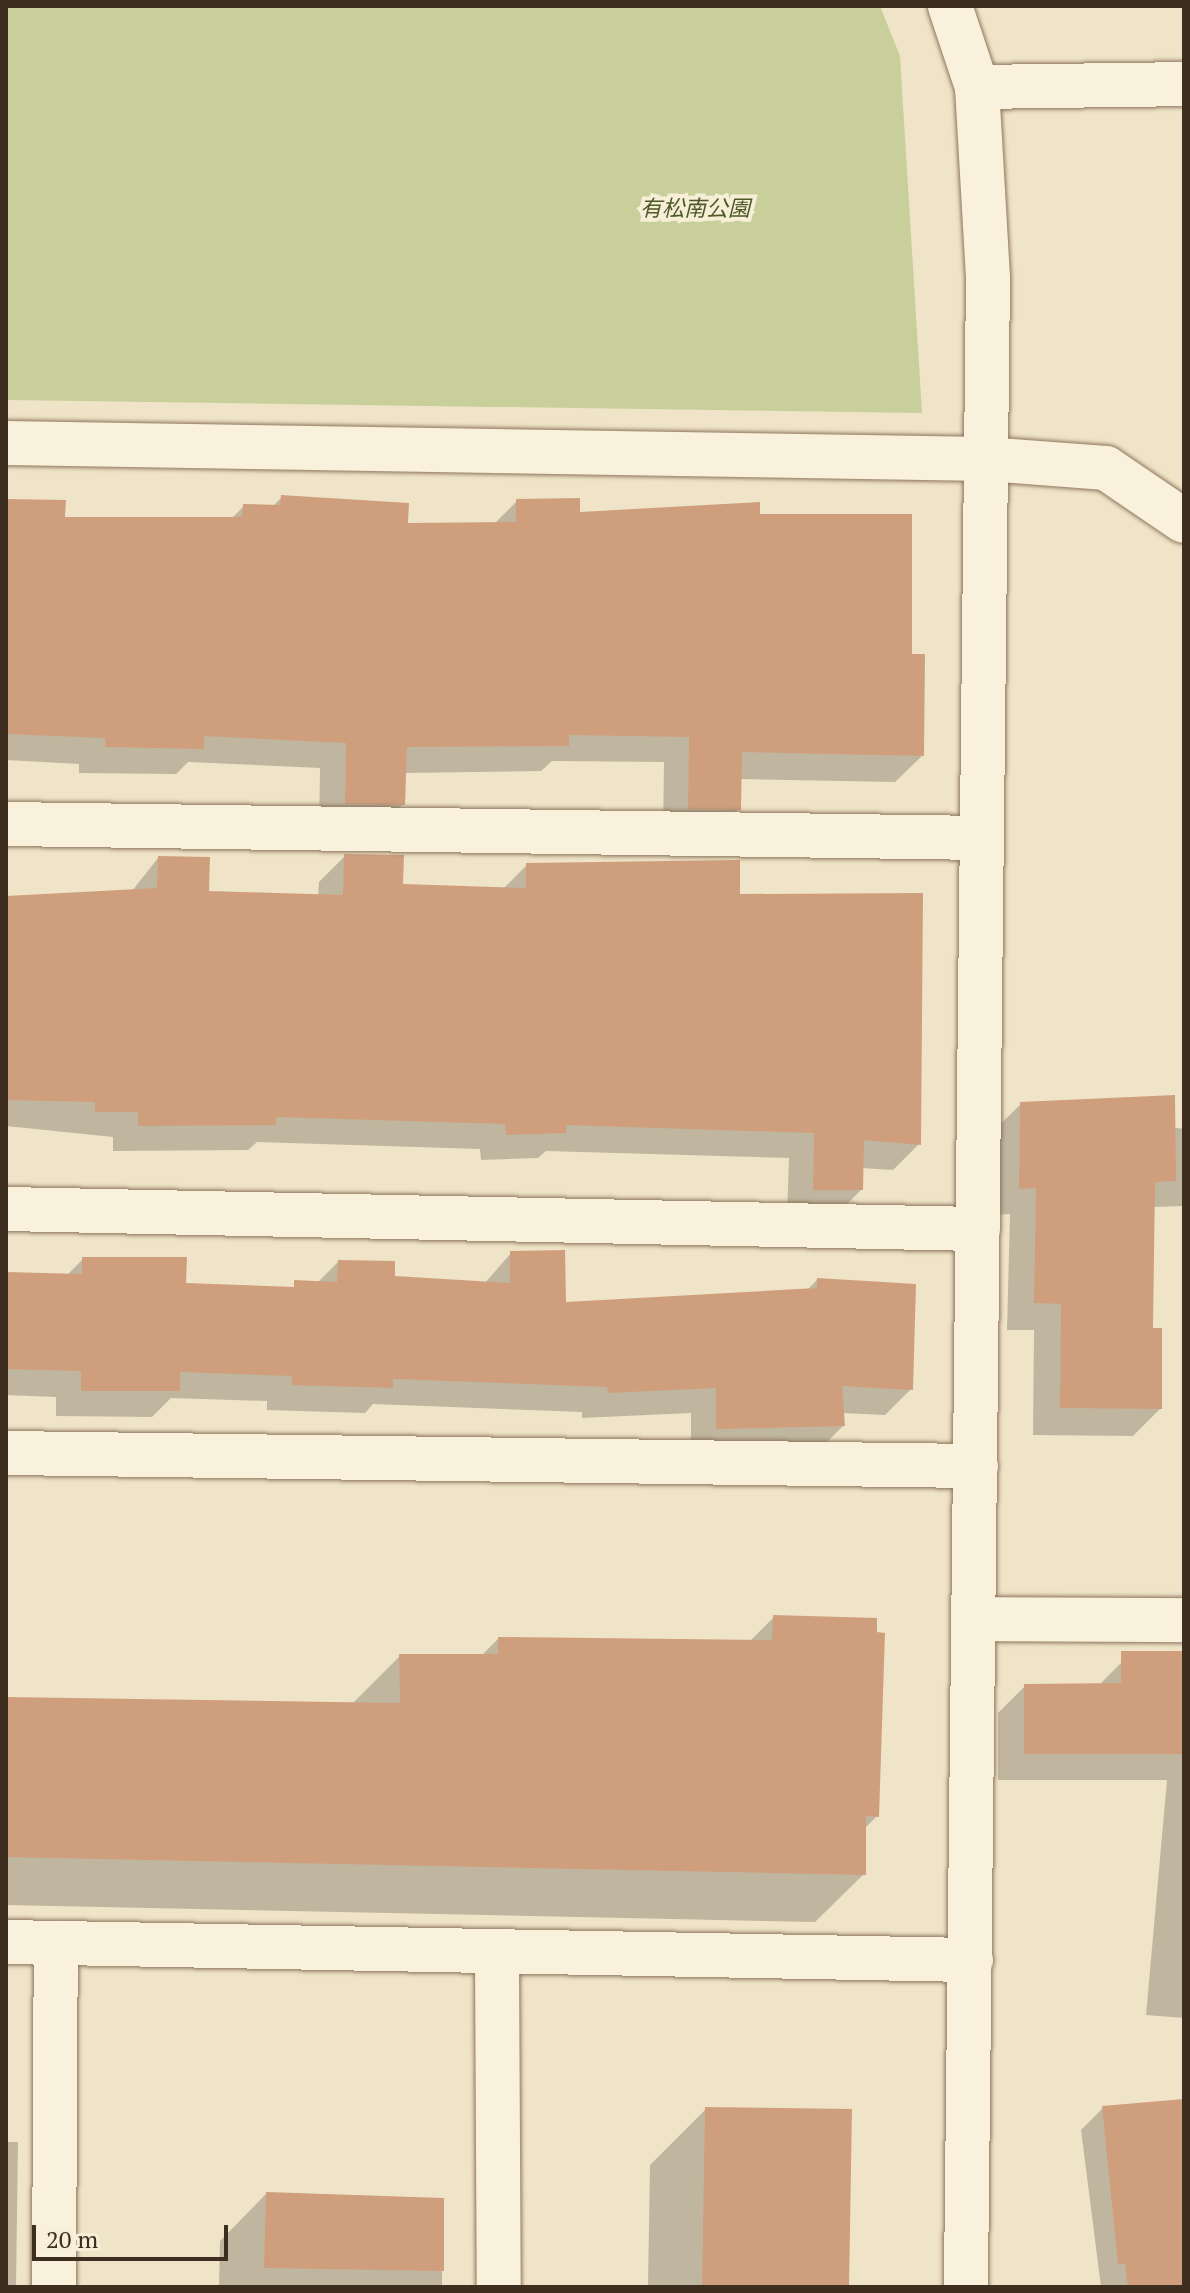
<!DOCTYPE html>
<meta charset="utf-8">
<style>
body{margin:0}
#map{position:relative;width:1190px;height:2293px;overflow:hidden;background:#f0e4c8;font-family:"PT Serif","Noto Sans JP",serif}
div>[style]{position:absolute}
.green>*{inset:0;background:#c9cf9b}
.shadow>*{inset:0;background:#0003}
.building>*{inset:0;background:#cf9f7d}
.roads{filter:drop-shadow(0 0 2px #8d765c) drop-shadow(0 0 2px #8d765c)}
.street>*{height:44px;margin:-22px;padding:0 22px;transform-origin:22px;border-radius:22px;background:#faf1dc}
.secondary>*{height:44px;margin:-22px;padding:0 22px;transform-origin:22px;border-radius:22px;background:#faf1dc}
span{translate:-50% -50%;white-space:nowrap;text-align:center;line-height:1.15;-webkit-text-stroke:8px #f7eed8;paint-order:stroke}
.park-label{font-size:22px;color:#4d5a26;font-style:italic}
.frame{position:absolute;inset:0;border:8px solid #3d2e20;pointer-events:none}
.scale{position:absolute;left:32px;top:2225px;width:196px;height:36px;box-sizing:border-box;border:4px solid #3d2e20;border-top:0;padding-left:10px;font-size:24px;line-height:28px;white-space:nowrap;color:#3d2e20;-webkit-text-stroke:6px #f7eed8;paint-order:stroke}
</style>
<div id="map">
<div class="green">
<div style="clip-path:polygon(6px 6px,880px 6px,900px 56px,922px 413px,6px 400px)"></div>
</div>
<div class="shadow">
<div style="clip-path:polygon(282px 497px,406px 525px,494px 524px,517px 501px,578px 514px,759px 516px,910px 656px,922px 756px,895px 782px,740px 779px,739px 809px,713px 835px,663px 834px,664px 762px,552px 761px,541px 771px,404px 773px,403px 804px,377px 830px,319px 829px,320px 768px,188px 762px,176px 774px,79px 773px,79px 764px,6px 760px,6px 501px,63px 519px,231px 519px,244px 506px,272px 507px)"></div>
<div style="clip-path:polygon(345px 856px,401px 886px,503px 889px,527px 865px,737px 896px,919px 1144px,893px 1170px,861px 1168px,861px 1190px,835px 1216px,787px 1215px,789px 1158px,546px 1151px,538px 1158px,481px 1160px,480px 1149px,257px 1142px,248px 1150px,113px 1151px,113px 1137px,6px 1126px,6px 898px,132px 891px,158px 858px,207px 893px,318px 897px,319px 882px)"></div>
<div style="clip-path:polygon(1021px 1104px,1184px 1129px,1184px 1206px,1152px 1207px,1151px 1330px,1160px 1409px,1133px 1436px,1033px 1435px,1034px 1330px,1007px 1330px,1010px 1214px,993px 1215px,993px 1131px)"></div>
<div style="clip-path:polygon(511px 1253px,564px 1304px,807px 1290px,817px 1280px,911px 1389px,885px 1415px,842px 1413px,843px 1426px,817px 1452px,691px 1454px,691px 1413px,582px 1418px,582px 1412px,373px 1404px,365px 1413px,267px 1410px,267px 1401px,171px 1398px,152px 1417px,56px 1416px,56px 1397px,6px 1395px,6px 1274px,66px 1276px,83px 1259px,184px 1285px,288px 1288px,317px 1283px,338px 1262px,393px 1278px,485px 1283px)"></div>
<div style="clip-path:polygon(774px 1617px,877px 1816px,864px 1829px,864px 1874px,815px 1922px,6px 1905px,6px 1699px,352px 1704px,400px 1656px,481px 1656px,498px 1639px,750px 1641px)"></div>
<div style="clip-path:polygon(1122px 1662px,1184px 1663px,1184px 2018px,1146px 2015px,1167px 1780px,998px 1780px,998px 1713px,1025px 1686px,1098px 1686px)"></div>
<div style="clip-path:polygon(1184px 2101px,1184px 2287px,1101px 2287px,1081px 2130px,1103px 2108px)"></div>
<div style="clip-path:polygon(706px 2109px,847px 2287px,648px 2287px,650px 2165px)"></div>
<div style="clip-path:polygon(6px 2142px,18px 2142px,16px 2287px,6px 2287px)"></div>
<div style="clip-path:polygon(266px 2194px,442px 2199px,442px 2287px,219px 2287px,220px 2241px)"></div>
</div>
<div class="building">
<div style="clip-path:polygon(281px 495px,409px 503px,408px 523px,516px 522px,516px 499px,580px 498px,580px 512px,760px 502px,760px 514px,912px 514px,912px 654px,925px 654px,924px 756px,742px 752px,741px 810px,688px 809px,689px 737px,569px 735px,569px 746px,407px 747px,405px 805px,345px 804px,346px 743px,204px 736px,204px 749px,105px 747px,105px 738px,6px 734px,6px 499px,66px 500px,65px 517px,242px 517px,243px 504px,280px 505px)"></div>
<div style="clip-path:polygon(344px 854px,404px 855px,403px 884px,526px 888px,526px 863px,740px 860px,740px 894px,923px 893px,921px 1145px,864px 1140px,863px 1190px,813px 1190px,814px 1133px,566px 1125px,566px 1133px,506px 1135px,505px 1124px,276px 1117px,276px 1125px,138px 1126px,138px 1112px,95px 1112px,95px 1102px,6px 1100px,6px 896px,157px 888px,158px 856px,210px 857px,209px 891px,343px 895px)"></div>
<div style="clip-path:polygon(1175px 1095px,1176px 1181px,1155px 1182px,1153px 1328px,1162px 1328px,1162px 1409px,1060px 1408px,1061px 1304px,1034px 1303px,1036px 1188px,1019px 1189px,1020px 1102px)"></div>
<div style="clip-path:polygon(565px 1250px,566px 1302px,817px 1288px,817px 1278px,916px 1284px,913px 1390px,842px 1386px,845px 1426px,716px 1429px,716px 1388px,608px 1393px,607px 1387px,393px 1379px,393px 1388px,292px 1385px,292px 1376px,180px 1372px,180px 1391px,81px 1391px,81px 1371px,6px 1369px,6px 1272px,82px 1274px,82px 1257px,187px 1257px,186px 1283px,294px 1287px,294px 1280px,337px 1282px,338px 1260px,395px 1261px,395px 1276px,510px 1283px,510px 1251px)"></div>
<div style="clip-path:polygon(773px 1615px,877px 1618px,877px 1632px,885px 1633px,879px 1817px,866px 1816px,866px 1875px,6px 1857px,6px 1697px,400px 1703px,399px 1654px,498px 1654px,498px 1637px,772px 1640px)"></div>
<div style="clip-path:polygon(1121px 1651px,1184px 1651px,1184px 1754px,1024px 1754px,1024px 1684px,1121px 1683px)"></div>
<div style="clip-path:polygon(1184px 2099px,1184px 2287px,1128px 2287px,1125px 2264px,1118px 2264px,1102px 2106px)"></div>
<div style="clip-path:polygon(705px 2107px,852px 2109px,849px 2287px,702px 2287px)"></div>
<div style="clip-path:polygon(266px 2192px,444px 2198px,444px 2271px,264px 2268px)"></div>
</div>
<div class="roads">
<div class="street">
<div style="left:977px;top:87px;width:207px;rotate:-0.8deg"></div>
<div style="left:6px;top:443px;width:980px;rotate:0.94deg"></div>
<div style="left:986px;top:459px;width:120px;rotate:4.3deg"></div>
<div style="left:1106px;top:468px;width:94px;rotate:34.2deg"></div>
<div style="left:6px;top:824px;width:976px;rotate:0.82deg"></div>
<div style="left:6px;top:1209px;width:972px;rotate:1.18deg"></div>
<div style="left:6px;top:1453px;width:970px;rotate:0.77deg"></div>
<div style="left:974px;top:1619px;width:210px;rotate:0.3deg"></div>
<div style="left:6px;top:1942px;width:965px;rotate:1.07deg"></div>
<div style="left:497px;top:1956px;width:331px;rotate:89.7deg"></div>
<div style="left:54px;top:2287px;width:343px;rotate:-89.7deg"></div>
</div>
<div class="secondary">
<div style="left:950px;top:6px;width:85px;rotate:71.6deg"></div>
<div style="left:977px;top:87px;width:190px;rotate:86.7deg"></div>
<div style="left:988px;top:277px;width:2010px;rotate:90.63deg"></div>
</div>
</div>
<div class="park-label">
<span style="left:695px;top:208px">有松南公園</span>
</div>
<div class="frame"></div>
<div class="scale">20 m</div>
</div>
